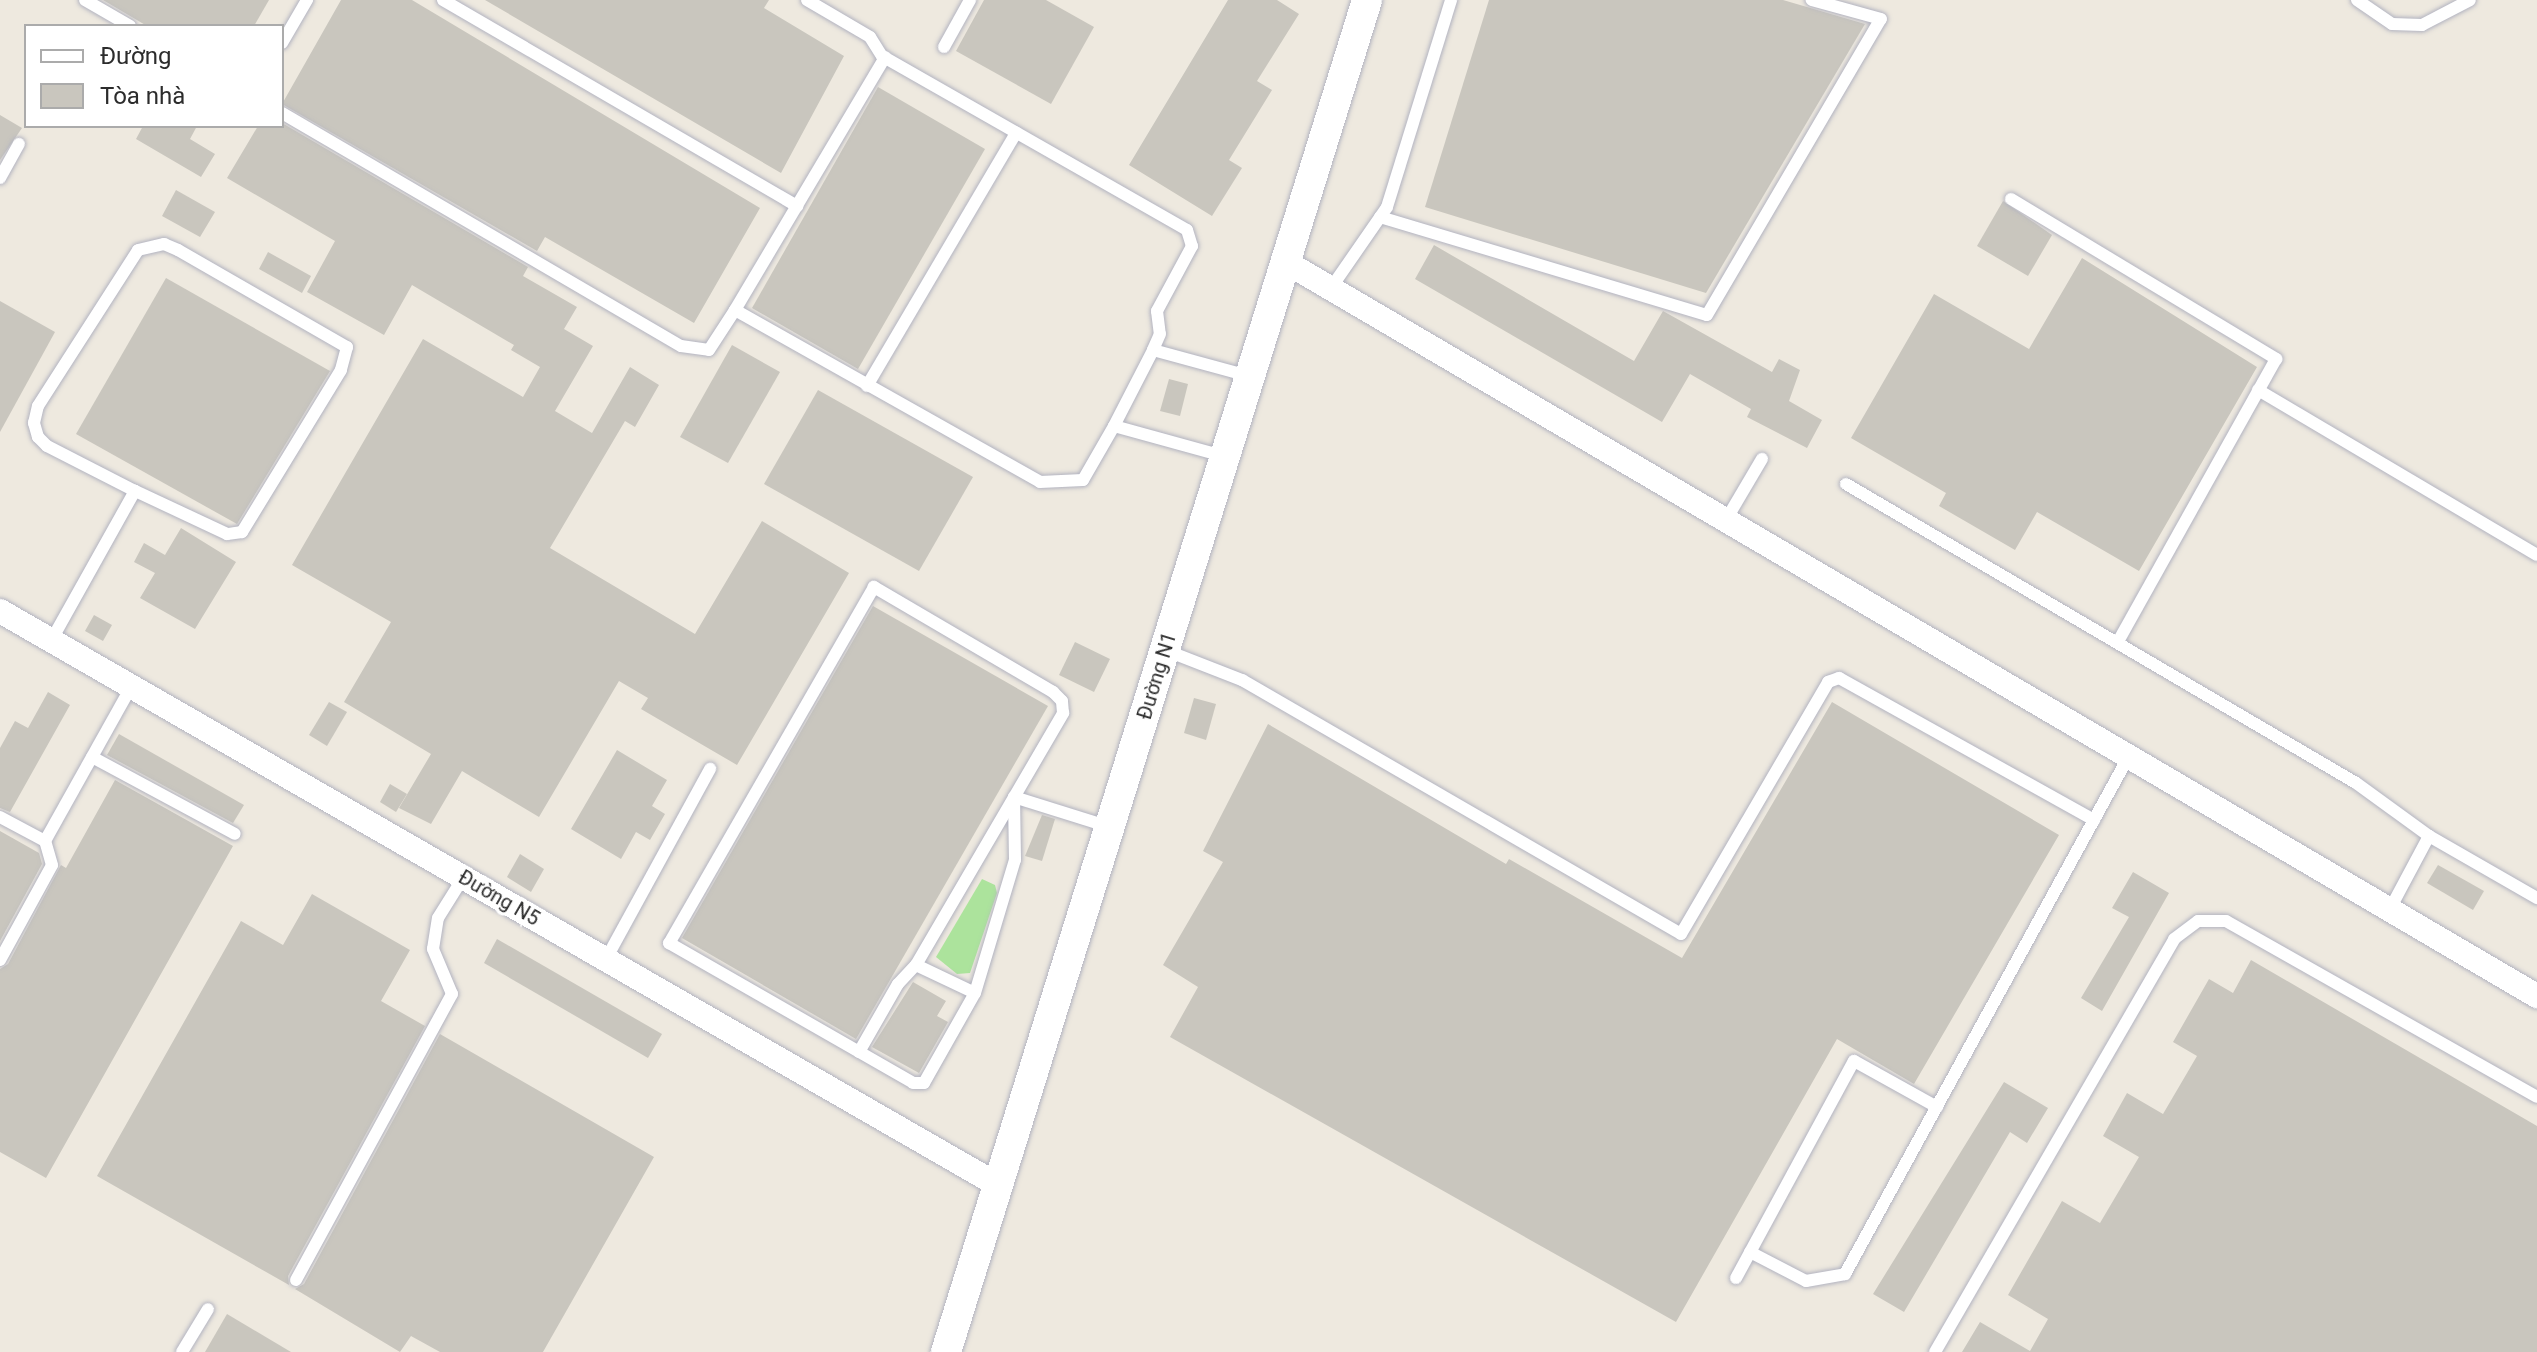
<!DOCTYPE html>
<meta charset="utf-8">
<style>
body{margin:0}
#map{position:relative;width:2537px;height:1352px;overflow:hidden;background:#eee9df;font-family:Roboto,sans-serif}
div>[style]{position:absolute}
.green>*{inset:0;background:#ace39c}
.building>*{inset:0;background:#c9c6be}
.roads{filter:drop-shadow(0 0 2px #b2b3c0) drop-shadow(0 0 2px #b2b3c0)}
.service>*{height:12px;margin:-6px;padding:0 6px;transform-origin:6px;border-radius:6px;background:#fff}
.minor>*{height:24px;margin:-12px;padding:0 12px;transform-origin:12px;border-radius:12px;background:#fff}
.tertiary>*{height:30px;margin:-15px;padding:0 15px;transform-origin:15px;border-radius:15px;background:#fff}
span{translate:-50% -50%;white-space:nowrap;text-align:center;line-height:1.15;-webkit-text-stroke:7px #fff;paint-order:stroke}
.street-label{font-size:20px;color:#2c2c2c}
.legend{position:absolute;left:24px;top:24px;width:260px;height:104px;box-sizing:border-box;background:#fff;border:2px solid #ababab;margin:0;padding:10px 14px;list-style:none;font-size:24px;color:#2c2c2c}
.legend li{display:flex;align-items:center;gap:16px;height:40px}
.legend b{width:40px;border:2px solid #ababab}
</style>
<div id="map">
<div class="green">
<div style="clip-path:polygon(982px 879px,995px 885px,997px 893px,970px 973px,957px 974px,936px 957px)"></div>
</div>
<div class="building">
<div style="clip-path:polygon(103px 0,269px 0,254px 26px,147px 26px)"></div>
<div style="clip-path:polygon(341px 0,412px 0,760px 208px,694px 323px,545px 237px,537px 251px,282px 104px)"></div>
<div style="clip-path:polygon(485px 0,769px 0,764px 8px,844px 56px,781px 173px)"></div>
<div style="clip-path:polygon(984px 0,1046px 0,1094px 27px,1051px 104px,956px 51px)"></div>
<div style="clip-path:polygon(1228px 0,1277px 0,1299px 14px,1257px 81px,1272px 90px,1229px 160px,1242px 168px,1212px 216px,1129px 165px)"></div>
<div style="clip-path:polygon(1489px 0,1783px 0,1865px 24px,1706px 293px,1425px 207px)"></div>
<div style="clip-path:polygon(878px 87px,985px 149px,858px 369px,752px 308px)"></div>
<div style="clip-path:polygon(0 115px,22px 128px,0 160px)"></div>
<div style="clip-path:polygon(282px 123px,528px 267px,523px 276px,577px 307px,564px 329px,593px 346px,555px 411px,592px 433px,630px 367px,659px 385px,635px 427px,625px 421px,550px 548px,695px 634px,762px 521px,849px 573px,737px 765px,641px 709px,648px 698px,619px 681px,539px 817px,462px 771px,431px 824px,399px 808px,431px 754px,344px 702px,391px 622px,292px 565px,423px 339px,523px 397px,540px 367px,511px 350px,514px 345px,412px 285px,384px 335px,307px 292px,335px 241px,227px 178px,258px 126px)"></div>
<div style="clip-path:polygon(143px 126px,197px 126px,190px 139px,215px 154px,201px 177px,136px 139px)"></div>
<div style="clip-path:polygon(176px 190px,215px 212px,200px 237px,162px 216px)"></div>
<div style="clip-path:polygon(2003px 201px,2052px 235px,2028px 276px,1977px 246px)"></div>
<div style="clip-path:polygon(1434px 245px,1634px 361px,1663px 311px,1772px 372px,1779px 359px,1800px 370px,1789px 401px,1822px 420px,1807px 448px,1747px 417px,1751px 409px,1690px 374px,1662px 422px,1415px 279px)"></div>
<div style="clip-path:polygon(268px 252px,311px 276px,302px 293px,259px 269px)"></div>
<div style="clip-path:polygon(2082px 258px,2257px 367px,2139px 571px,2037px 512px,2015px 550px,1939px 506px,1946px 493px,1851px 438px,1934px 294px,2029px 349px)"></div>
<div style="clip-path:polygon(166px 278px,330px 371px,237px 524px,76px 434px)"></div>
<div style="clip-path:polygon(0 301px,55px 332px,0 432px)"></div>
<div style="clip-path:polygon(732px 345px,780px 372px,728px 463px,680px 437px)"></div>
<div style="clip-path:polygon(1169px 379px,1188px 384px,1180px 416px,1160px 411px)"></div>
<div style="clip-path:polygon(818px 390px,973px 477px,919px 571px,764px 484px)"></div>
<div style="clip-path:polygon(181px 528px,236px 562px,195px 629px,140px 598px,155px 573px,134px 562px,144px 543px,165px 555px)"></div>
<div style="clip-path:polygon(873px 606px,1048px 706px,856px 1039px,682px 938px)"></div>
<div style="clip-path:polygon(94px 615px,112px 625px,103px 641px,85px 631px)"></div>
<div style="clip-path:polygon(1075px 642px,1110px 659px,1094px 692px,1059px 675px)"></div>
<div style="clip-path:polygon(48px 692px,70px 705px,10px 812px,0 808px,0 748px,15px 721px,28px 728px)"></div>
<div style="clip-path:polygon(1194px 698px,1216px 704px,1206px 740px,1184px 733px)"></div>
<div style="clip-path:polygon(329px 702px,347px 712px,327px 746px,309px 735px)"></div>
<div style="clip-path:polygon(1832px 702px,2059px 835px,1914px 1084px,1837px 1039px,1676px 1322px,1170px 1037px,1198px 987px,1163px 965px,1223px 862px,1203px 851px,1268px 724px,1506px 864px,1509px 859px,1682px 958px)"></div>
<div style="clip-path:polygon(119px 734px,244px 805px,233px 823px,107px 755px)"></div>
<div style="clip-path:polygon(617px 750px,667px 780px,652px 806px,665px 814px,650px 840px,636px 832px,621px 859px,571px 829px)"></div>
<div style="clip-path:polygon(115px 780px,233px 846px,46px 1178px,0 1152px,0 969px,8px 964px,61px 865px,66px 868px)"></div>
<div style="clip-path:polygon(390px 784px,407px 794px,396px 812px,380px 802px)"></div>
<div style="clip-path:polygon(1042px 815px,1055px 819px,1042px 861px,1025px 856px)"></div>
<div style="clip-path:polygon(0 831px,39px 853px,42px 864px,0 941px)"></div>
<div style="clip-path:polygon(520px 854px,544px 869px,531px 892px,507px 877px)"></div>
<div style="clip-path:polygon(2438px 865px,2484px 891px,2473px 910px,2427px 883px)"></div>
<div style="clip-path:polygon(2133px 872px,2169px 893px,2102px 1011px,2081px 998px,2129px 917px,2112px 908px)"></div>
<div style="clip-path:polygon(312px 894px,410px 950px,381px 1001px,425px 1026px,288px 1276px,289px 1285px,97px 1176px,241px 921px,283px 945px)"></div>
<div style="clip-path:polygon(497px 939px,662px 1034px,648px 1058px,484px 963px)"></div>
<div style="clip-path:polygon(2251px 960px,2537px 1126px,2537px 1352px,1962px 1352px,1980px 1322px,2030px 1351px,2048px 1319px,2008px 1295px,2062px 1201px,2100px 1223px,2139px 1157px,2103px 1136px,2127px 1093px,2163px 1114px,2197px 1056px,2173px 1042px,2209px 979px,2233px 993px)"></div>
<div style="clip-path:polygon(913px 982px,946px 1001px,937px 1016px,948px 1022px,919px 1073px,872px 1047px)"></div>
<div style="clip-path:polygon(440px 1034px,654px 1157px,543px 1352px,440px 1352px,411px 1336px,400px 1352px,295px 1289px,304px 1284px)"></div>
<div style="clip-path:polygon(2004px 1082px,2048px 1108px,2027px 1143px,2010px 1132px,1904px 1312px,1873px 1294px)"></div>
<div style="clip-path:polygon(227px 1314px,291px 1352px,205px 1352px)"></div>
</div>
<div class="roads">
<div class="service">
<div style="left:85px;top:0;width:52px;rotate:30deg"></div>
<div style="left:443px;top:0;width:410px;rotate:30.2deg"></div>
<div style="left:807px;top:0;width:73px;rotate:30.4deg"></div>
<div style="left:870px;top:37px;width:22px;rotate:58deg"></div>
<div style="left:882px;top:56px;width:351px;rotate:29.7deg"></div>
<div style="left:1187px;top:230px;width:17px;rotate:73deg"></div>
<div style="left:1192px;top:246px;width:74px;rotate:118.3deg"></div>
<div style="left:1157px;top:311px;width:23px;rotate:83deg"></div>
<div style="left:1160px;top:334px;width:17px;rotate:114deg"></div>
<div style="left:2357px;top:0;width:42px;rotate:34.4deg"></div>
<div style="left:2392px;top:24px;width:30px;rotate:2deg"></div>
<div style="left:2422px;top:25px;width:54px;rotate:-27.5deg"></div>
<div style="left:282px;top:43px;width:50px;rotate:-59.8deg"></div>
<div style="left:944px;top:47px;width:54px;rotate:-61deg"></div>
<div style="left:282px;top:113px;width:462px;rotate:30.3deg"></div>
<div style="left:681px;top:346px;width:28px;rotate:8deg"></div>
<div style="left:709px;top:350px;width:48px;rotate:-57deg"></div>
<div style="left:735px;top:310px;width:350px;rotate:29.4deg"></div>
<div style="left:1040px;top:482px;width:43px;rotate:-2.7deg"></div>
<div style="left:1083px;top:480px;width:62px;rotate:-60.1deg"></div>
<div style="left:1114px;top:426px;width:113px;rotate:15.4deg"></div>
<div style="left:0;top:178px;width:39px;rotate:-61deg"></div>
<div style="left:2011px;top:199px;width:310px;rotate:31.1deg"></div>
<div style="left:2276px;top:359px;width:325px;rotate:119.2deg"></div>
<div style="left:1380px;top:217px;width:341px;rotate:16.7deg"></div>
<div style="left:1707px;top:315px;width:343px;rotate:-59.6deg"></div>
<div style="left:1881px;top:19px;width:72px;rotate:-164.6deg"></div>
<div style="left:1331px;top:288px;width:98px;rotate:-55.3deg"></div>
<div style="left:1387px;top:207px;width:217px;rotate:-72.8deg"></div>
<div style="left:735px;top:310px;width:294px;rotate:-59.3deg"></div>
<div style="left:867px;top:386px;width:294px;rotate:-59.5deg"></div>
<div style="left:2258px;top:390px;width:324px;rotate:30.6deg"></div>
<div style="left:1114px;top:426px;width:85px;rotate:-62.8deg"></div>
<div style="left:1153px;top:350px;width:99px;rotate:15.2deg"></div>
<div style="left:1846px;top:484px;width:591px;rotate:30.38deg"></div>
<div style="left:2356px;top:783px;width:90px;rotate:36deg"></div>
<div style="left:2429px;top:836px;width:125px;rotate:29.9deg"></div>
<div style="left:1726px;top:520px;width:71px;rotate:-59.5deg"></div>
<div style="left:51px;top:641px;width:172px;rotate:-60.8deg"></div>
<div style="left:135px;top:491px;width:99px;rotate:-152.9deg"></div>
<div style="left:47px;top:446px;width:13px;rotate:-135deg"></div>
<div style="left:38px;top:437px;width:15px;rotate:-106deg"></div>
<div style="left:34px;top:423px;width:17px;rotate:-77deg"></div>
<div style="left:38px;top:406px;width:185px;rotate:-57.3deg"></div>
<div style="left:138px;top:250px;width:27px;rotate:-13deg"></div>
<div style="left:164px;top:244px;width:15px;rotate:23deg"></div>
<div style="left:178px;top:250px;width:195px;rotate:29.9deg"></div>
<div style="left:347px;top:347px;width:24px;rotate:105deg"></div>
<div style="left:341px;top:370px;width:190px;rotate:121.4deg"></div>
<div style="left:242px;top:532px;width:15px;rotate:172deg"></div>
<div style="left:227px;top:534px;width:102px;rotate:-154.9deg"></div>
<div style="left:1165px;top:650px;width:83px;rotate:21.3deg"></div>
<div style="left:1242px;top:680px;width:507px;rotate:30.05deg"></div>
<div style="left:1681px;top:934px;width:292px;rotate:-59.7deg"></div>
<div style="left:1828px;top:682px;width:12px;rotate:-20deg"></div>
<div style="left:1839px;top:678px;width:292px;rotate:29.1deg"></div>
<div style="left:92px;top:757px;width:162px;rotate:28.3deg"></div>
<div style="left:1014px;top:797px;width:101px;rotate:17.4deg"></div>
<div style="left:0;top:817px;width:51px;rotate:28.1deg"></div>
<div style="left:2390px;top:909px;width:83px;rotate:-61.9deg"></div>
<div style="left:606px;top:959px;width:217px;rotate:-61.3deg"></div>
<div style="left:0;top:960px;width:108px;rotate:-61.3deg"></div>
<div style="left:52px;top:865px;width:25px;rotate:-106deg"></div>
<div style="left:45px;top:841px;width:176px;rotate:-60.8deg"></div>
<div style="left:916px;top:965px;width:65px;rotate:25.4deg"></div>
<div style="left:859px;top:1052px;width:78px;rotate:-60.2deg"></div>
<div style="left:898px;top:984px;width:26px;rotate:-47deg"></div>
<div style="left:916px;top:965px;width:292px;rotate:-59.7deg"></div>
<div style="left:1063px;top:713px;width:12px;rotate:-95deg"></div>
<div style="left:1062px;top:701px;width:13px;rotate:-135deg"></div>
<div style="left:1053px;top:692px;width:208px;rotate:-149.6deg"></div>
<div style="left:874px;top:587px;width:411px;rotate:119.9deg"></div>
<div style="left:669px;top:943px;width:281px;rotate:29.8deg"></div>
<div style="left:913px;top:1083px;width:11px"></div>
<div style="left:924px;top:1083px;width:103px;rotate:-60.5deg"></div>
<div style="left:975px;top:993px;width:139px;rotate:-73.3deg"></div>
<div style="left:1015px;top:860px;width:63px;rotate:-90.9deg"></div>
<div style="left:1750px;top:1252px;width:63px;rotate:27.4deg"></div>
<div style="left:1806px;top:1281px;width:40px;rotate:-10deg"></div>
<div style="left:1845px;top:1274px;width:591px;rotate:-61.27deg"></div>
<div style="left:1736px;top:1278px;width:247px;rotate:-61.5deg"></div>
<div style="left:1854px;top:1061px;width:95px;rotate:29deg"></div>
<div style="left:296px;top:1280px;width:326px;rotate:-61.4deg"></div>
<div style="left:452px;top:994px;width:49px;rotate:-112.9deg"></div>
<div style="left:433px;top:949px;width:31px;rotate:-81deg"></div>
<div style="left:438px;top:918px;width:47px;rotate:-58deg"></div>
<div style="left:182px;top:1352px;width:50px;rotate:-58.8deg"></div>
<div style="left:1935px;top:1352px;width:477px;rotate:-59.9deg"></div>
<div style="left:2174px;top:939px;width:30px;rotate:-37deg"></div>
<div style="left:2198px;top:921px;width:28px"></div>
<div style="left:2226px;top:921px;width:357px;rotate:29.5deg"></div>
</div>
<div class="minor">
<div style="left:1284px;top:261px;width:1453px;rotate:30.4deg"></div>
<div style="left:0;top:611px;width:1151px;rotate:29.91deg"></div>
</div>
<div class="tertiary">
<div style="left:946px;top:1352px;width:1416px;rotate:-72.7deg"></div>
</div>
</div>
<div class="street-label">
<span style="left:1157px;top:676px;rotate:-73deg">Đường N1</span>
<span style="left:499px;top:898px;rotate:30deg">Đường N5</span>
</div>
<ul class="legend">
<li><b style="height:10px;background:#fff"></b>Đường</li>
<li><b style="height:22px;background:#c9c6be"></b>Tòa nhà</li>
</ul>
</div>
